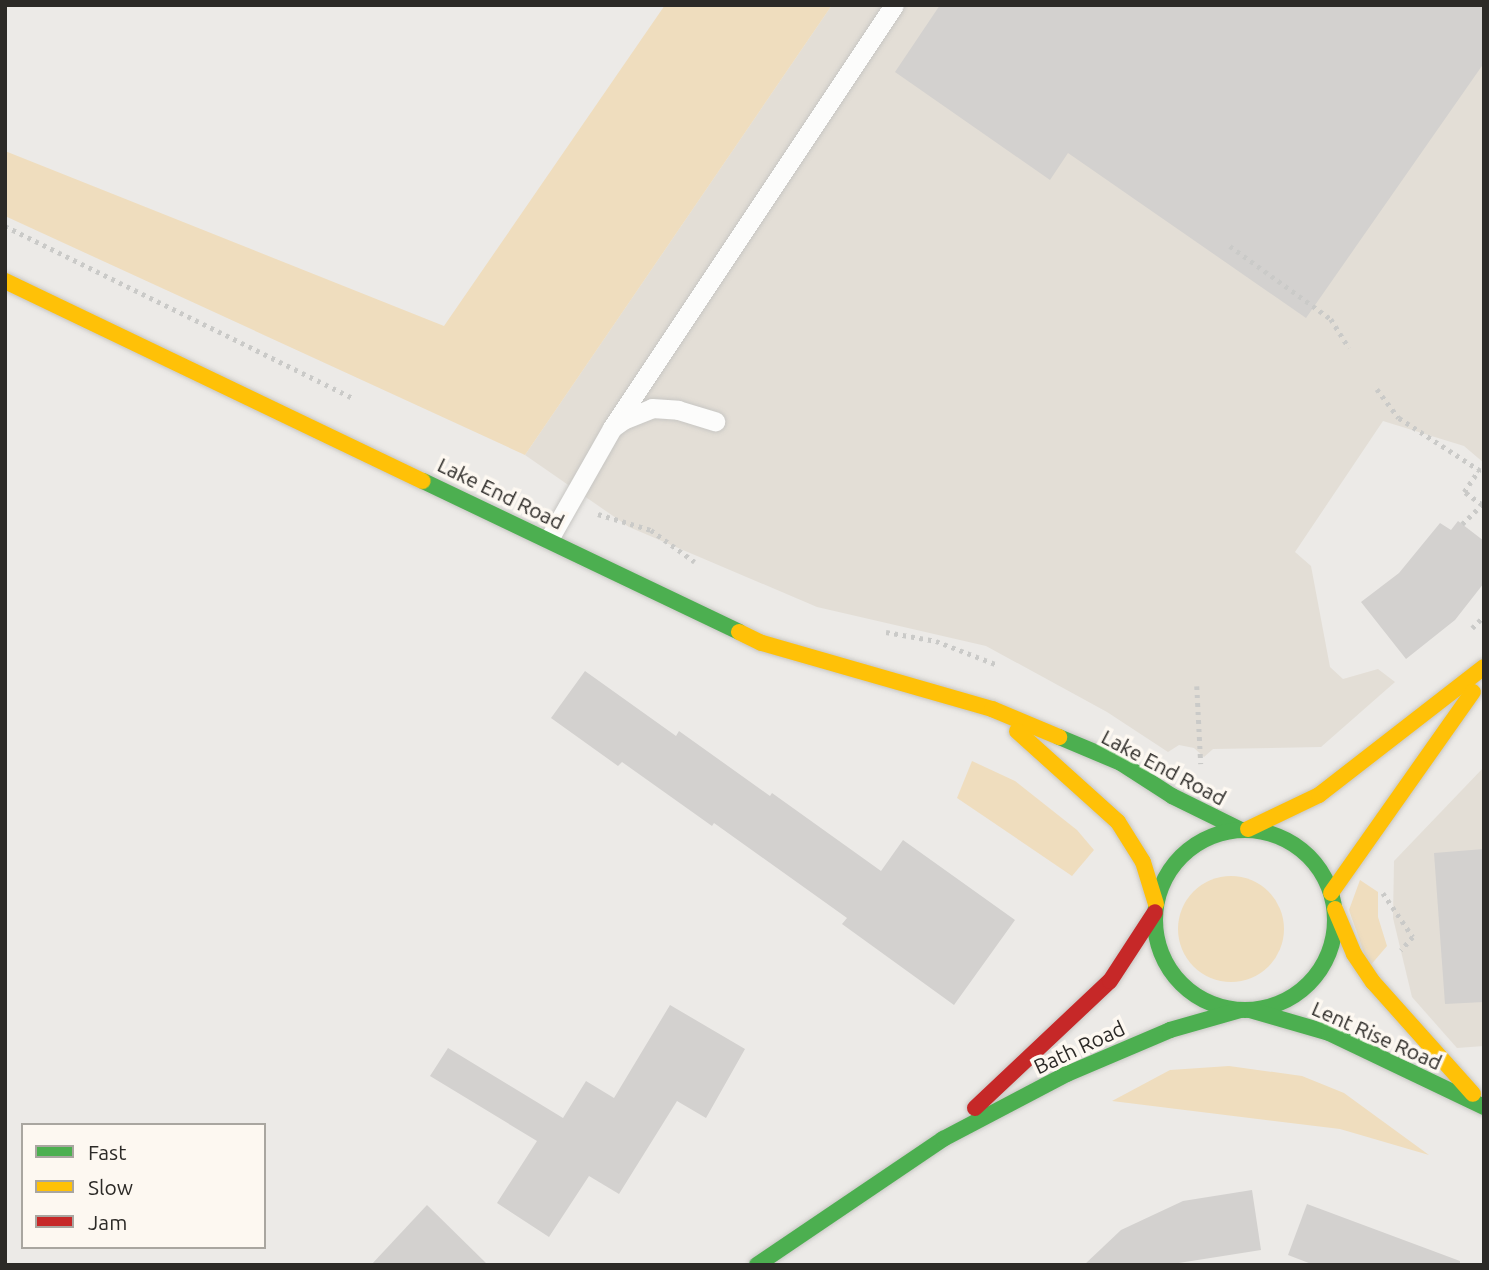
<!DOCTYPE html>
<style>
body{margin:0}
#map{position:relative;width:1489px;height:1270px;overflow:hidden;background:#eceae7;font-family:Ubuntu,sans-serif}
div>[style]{position:absolute}
.built>*{inset:0;background:#e3ded6}
.green>*{inset:0;background:#efddbe}
.round{border-radius:50%}
.building>*{inset:0;background:#d3d1cf}
.path>*{height:4.5px;margin-top:-2.25px;transform-origin:0;background:repeating-linear-gradient(90deg,#cacac8 0 3.5px,transparent 0 8.5px)}
.roads{filter:drop-shadow(0 0 2px #c7c6c3) drop-shadow(0 0 2px #c7c6c3)}
.lane>*{height:19px;margin:-9.5px;padding:0 9.5px;transform-origin:9.5px;border-radius:9.5px;background:#fcfcfb}
.fast>*{height:16px;margin:-8px;padding:0 8px;transform-origin:8px;border-radius:8px;background:#4caf50}
.fast>.ring{margin:-8px;padding:0;box-sizing:content-box;background:none;border:16px solid #4caf50;border-radius:50%}
.slow>*{height:16px;margin:-8px;padding:0 8px;transform-origin:8px;border-radius:8px;background:#ffc107}
.jam>*{height:16px;margin:-8px;padding:0 8px;transform-origin:8px;border-radius:8px;background:#c62828}
span{translate:-50% -50%;white-space:nowrap;text-align:center;line-height:1.15;-webkit-text-stroke:7px #fdf8f1;paint-order:stroke}
.street-label{font-size:21px;color:#2c2a27}
.frame{position:absolute;inset:0;border:7px solid #2c2a27;pointer-events:none}
.legend{position:absolute;left:21px;top:1123px;width:245px;height:126px;box-sizing:border-box;background:#fdf8f1;border:2px solid #a9a6a0;margin:0;padding:9px 12px;list-style:none;font-size:21px;color:#2c2a27}
.legend li{display:flex;align-items:center;gap:14px;height:35px}
.legend b{width:35px;border:2px solid #a9a6a0}
</style>
<div id="map">
<div class="built">
<div style="clip-path:polygon(832px 5px,1484px 5px,1484px 463px,1464px 446px,1383px 421px,1295px 552px,1311px 566px,1330px 667px,1343px 679px,1378px 669px,1395px 682px,1321px 747px,1213px 749px,1204px 757px,1194px 748px,1179px 745px,1168px 752px,1107px 712px,986px 646px,817px 607px,629px 527px,525px 455px)"></div>
<div style="clip-path:polygon(1484px 767px,1484px 1046px,1457px 1048px,1412px 997px,1393px 918px,1394px 861px)"></div>
</div>
<div class="green">
<div style="clip-path:polygon(665px 5px,832px 5px,525px 455px,5px 216px,5px 151px,444px 326px)"></div>
<div style="clip-path:polygon(972px 761px,1015px 781px,1077px 830px,1094px 850px,1072px 876px,957px 798px)"></div>
<div class="round" style="left:1178px;top:876px;width:106px;height:106px"></div>
<div style="clip-path:polygon(1360px 880px,1378px 892px,1378px 917px,1387px 946px,1369px 967px,1349px 910px)"></div>
<div style="clip-path:polygon(1229px 1066px,1302px 1076px,1344px 1093px,1429px 1155px,1340px 1129px,1112px 1101px,1170px 1070px)"></div>
</div>
<div class="building">
<div style="clip-path:polygon(940px 5px,1484px 5px,1484px 63px,1306px 318px,1068px 153px,1050px 180px,895px 72px)"></div>
<div style="clip-path:polygon(1458px 521px,1484px 541px,1484px 583px,1455px 620px,1406px 659px,1361px 602px,1399px 573px,1440px 523px,1451px 530px)"></div>
<div style="clip-path:polygon(585px 671px,676px 736px,679px 731px,770px 796px,772px 793px,881px 871px,903px 840px,1015px 920px,954px 1005px,842px 924px,847px 918px,714px 823px,712px 826px,622px 762px,618px 766px,551px 718px)"></div>
<div style="clip-path:polygon(1484px 849px,1484px 1002px,1445px 1004px,1434px 853px)"></div>
<div style="clip-path:polygon(670px 1005px,745px 1049px,706px 1118px,677px 1101px,619px 1194px,589px 1176px,549px 1237px,497px 1203px,537px 1141px,430px 1076px,448px 1048px,563px 1118px,586px 1081px,614px 1098px)"></div>
<div style="clip-path:polygon(1252px 1190px,1261px 1250px,1166px 1265px,1084px 1265px,1121px 1230px,1183px 1201px)"></div>
<div style="clip-path:polygon(1307px 1204px,1460px 1261px,1460px 1265px,1314px 1265px,1288px 1255px)"></div>
<div style="clip-path:polygon(427px 1205px,488px 1265px,371px 1265px)"></div>
</div>
<div class="path">
<div style="left:5px;top:226px;width:388px;rotate:26.3deg"></div>
<div style="left:1230px;top:246px;width:125px;rotate:35.9deg"></div>
<div style="left:1331px;top:319px;width:34px;rotate:58deg"></div>
<div style="left:1377px;top:389px;width:36px;rotate:53deg"></div>
<div style="left:1399px;top:418px;width:101px;rotate:32.9deg"></div>
<div style="left:598px;top:514px;width:55px;rotate:16.8deg"></div>
<div style="left:651px;top:530px;width:54px;rotate:36deg"></div>
<div style="left:1462px;top:524px;width:28px;rotate:-44deg"></div>
<div style="left:1482px;top:505px;width:22px;rotate:-144deg"></div>
<div style="left:1464px;top:492px;width:27px;rotate:-56deg"></div>
<div style="left:1472px;top:628px;width:17px;rotate:-45deg"></div>
<div style="left:886px;top:632px;width:51px;rotate:10.2deg"></div>
<div style="left:936px;top:641px;width:66px;rotate:21.2deg"></div>
<div style="left:1197px;top:686px;width:78px;rotate:87.1deg"></div>
<div style="left:1383px;top:893px;width:53px;rotate:55.7deg"></div>
<div style="left:1413px;top:937px;width:18px;rotate:131deg"></div>
</div>
<div class="roads">
<div class="lane">
<div style="left:612px;top:428px;width:508px;rotate:-56.31deg"></div>
<div style="left:549px;top:539px;width:128px;rotate:-60.4deg"></div>
<div style="left:612px;top:428px;width:14px;rotate:-36deg"></div>
<div style="left:623px;top:420px;width:31px;rotate:-22deg"></div>
<div style="left:652px;top:408px;width:26px;rotate:4deg"></div>
<div style="left:678px;top:410px;width:39px;rotate:17deg"></div>
</div>
<div class="fast">
<div style="left:423px;top:481px;width:350px;rotate:25.5deg"></div>
<div style="left:1059px;top:737px;width:67px;rotate:22.8deg"></div>
<div style="left:1121px;top:763px;width:61px;rotate:32.9deg"></div>
<div style="left:1172px;top:796px;width:75px;rotate:26.2deg"></div>
<div class="ring" style="left:1155px;top:830px;width:164px;height:164px"></div>
<div style="left:1250px;top:1010px;width:82px;rotate:16.2deg"></div>
<div style="left:1329px;top:1033px;width:172px;rotate:25.5deg"></div>
<div style="left:757px;top:1265px;width:225px;rotate:-34.1deg"></div>
<div style="left:943px;top:1139px;width:140px;rotate:-27.7deg"></div>
<div style="left:1067px;top:1074px;width:112px;rotate:-23.1deg"></div>
<div style="left:1170px;top:1030px;width:73px;rotate:-15.9deg"></div>
</div>
<div class="slow">
<div style="left:5px;top:281px;width:463px;rotate:25.6deg"></div>
<div style="left:739px;top:632px;width:25px;rotate:26deg"></div>
<div style="left:762px;top:643px;width:239px;rotate:16deg"></div>
<div style="left:992px;top:709px;width:73px;rotate:22.7deg"></div>
<div style="left:1017px;top:731px;width:136px;rotate:42deg"></div>
<div style="left:1118px;top:822px;width:47px;rotate:58deg"></div>
<div style="left:1143px;top:862px;width:44px;rotate:72.8deg"></div>
<div style="left:1248px;top:829px;width:79px;rotate:-25.6deg"></div>
<div style="left:1319px;top:795px;width:209px;rotate:-37.8deg"></div>
<div style="left:1331px;top:893px;width:246px;rotate:-54.8deg"></div>
<div style="left:1335px;top:909px;width:49px;rotate:67.1deg"></div>
<div style="left:1354px;top:954px;width:34px;rotate:56deg"></div>
<div style="left:1373px;top:982px;width:150px;rotate:48.2deg"></div>
</div>
<div class="jam">
<div style="left:975px;top:1108px;width:185px;rotate:-43.3deg"></div>
<div style="left:1110px;top:981px;width:82px;rotate:-56.9deg"></div>
</div>
</div>
<div class="street-label">
<span style="left:501px;top:493px;rotate:26deg">Lake End Road</span>
<span style="left:1164px;top:767px;rotate:28deg">Lake End Road</span>
<span style="left:1377px;top:1035px;rotate:24deg">Lent Rise Road</span>
<span style="left:1079px;top:1047px;rotate:-25deg">Bath Road</span>
</div>
<div class="frame"></div>
<ul class="legend">
<li><b style="height:9px;background:#4caf50"></b>Fast</li>
<li><b style="height:9px;background:#ffc107"></b>Slow</li>
<li><b style="height:9px;background:#c62828"></b>Jam</li>
</ul>
</div>
